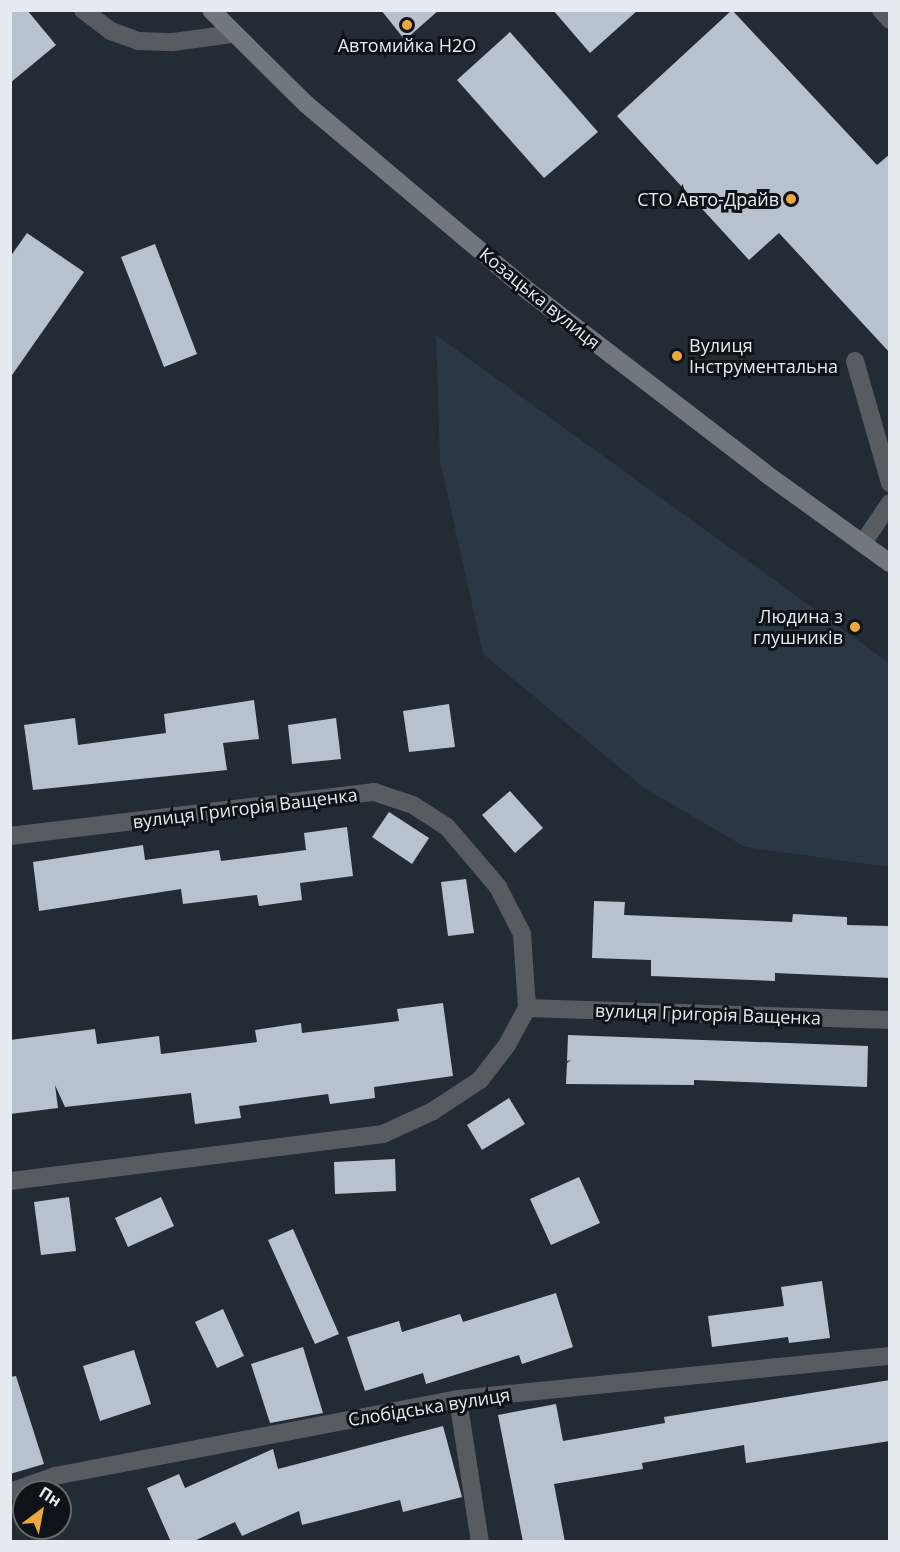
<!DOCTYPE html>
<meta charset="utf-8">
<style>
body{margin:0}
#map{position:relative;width:900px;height:1552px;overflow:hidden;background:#232b35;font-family:"Open Sans",sans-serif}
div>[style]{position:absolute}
.built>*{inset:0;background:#2b3745}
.building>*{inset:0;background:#b8c2cf}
.lane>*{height:18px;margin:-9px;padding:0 9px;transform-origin:9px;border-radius:9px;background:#585c61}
.street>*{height:18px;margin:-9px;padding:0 9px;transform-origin:9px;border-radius:9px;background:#585c61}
.secondary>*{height:18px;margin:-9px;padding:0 9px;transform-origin:9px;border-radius:9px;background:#71777f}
.dots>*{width:16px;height:16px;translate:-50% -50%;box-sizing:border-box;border:3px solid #0f1317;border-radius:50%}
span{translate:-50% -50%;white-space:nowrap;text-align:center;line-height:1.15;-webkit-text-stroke:6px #0f1317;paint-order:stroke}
.poi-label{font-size:18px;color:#e4eaf0}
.right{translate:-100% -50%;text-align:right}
.left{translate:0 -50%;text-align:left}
.street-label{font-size:18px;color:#e4eaf0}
.frame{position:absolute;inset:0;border:12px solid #e4eaf0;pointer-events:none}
.north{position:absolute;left:12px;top:1480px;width:60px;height:60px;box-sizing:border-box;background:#0f1317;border:2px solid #64696e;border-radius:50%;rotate:32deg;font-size:16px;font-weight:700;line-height:24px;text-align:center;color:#e4eaf0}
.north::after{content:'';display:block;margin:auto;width:21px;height:27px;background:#eda83b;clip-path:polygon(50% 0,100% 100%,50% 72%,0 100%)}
</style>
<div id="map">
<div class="built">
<div style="clip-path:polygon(436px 335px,889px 663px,889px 867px,745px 847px,644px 788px,483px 654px,440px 461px)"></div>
</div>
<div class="building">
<div style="clip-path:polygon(10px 10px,27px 10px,56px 45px,10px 83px)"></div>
<div style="clip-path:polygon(381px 10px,439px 10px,405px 40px)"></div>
<div style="clip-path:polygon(553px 10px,638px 10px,590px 53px)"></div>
<div style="clip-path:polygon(732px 10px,877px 165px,890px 154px,890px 353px,779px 233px,749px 260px,617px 116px)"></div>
<div style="clip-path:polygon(510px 32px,598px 132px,544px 178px,457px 80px)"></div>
<div style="clip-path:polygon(27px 233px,84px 272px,10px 378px,10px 257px)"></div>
<div style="clip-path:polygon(155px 244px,197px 354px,164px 367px,121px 257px)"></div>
<div style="clip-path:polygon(254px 700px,259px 739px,223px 743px,227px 770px,33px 790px,24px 725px,75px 718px,78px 745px,166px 733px,164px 714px)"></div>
<div style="clip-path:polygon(449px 704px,455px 747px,409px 752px,403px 711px)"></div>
<div style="clip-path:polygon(336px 718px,341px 759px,292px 764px,288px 725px)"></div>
<div style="clip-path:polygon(510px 791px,543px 828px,515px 853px,482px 815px)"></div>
<div style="clip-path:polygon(389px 812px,429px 838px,412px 864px,372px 837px)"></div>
<div style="clip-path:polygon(347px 827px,353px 876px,300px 883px,302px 900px,259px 906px,257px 895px,183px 904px,181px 889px,39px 911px,33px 862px,143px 845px,145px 860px,219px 850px,221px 861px,306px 850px,304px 833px)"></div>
<div style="clip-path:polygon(466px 879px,474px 933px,448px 936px,441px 882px)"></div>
<div style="clip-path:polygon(594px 901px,625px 902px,624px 915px,792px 922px,793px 914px,847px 917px,847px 925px,890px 926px,890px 978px,775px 973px,775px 981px,651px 976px,651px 960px,592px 958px)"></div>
<div style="clip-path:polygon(443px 1003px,453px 1076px,374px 1087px,375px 1098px,330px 1104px,328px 1094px,239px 1106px,241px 1118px,195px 1124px,191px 1093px,65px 1107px,55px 1085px,58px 1108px,10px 1114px,10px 1040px,95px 1029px,97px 1044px,159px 1036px,161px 1054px,257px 1042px,255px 1030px,301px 1023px,302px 1033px,399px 1021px,397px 1009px)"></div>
<div style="clip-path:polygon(568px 1035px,868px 1046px,867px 1087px,694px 1080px,694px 1085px,566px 1084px,567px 1063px,571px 1060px,567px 1061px)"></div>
<div style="clip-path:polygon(509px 1098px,525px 1124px,482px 1150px,467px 1125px)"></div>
<div style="clip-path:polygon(395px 1159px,396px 1191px,335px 1194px,334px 1162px)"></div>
<div style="clip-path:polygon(579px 1177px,600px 1223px,551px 1245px,530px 1199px)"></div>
<div style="clip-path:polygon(69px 1197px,76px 1251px,41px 1255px,34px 1202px)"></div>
<div style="clip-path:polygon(161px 1197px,174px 1226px,128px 1247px,115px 1218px)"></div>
<div style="clip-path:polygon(293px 1229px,339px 1334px,315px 1344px,268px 1240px)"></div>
<div style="clip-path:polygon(822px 1281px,830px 1338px,789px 1343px,788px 1337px,712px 1347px,708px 1316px,784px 1306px,781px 1287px)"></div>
<div style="clip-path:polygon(556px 1293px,573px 1347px,522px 1364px,519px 1355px,426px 1384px,423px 1373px,365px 1391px,347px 1337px,399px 1321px,402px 1332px,460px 1314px,463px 1322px)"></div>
<div style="clip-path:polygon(223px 1309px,244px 1356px,217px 1368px,195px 1322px)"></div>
<div style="clip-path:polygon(303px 1347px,323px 1413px,270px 1423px,251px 1364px)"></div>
<div style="clip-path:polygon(134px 1350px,151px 1404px,100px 1421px,83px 1366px)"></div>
<div style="clip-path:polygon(16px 1376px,44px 1464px,10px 1474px,10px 1377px)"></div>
<div style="clip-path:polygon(890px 1380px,890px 1441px,746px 1463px,744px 1445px,642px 1463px,643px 1469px,554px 1484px,565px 1542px,523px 1542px,498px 1415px,556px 1404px,563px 1441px,665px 1423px,664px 1417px)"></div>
<div style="clip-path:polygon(443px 1426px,462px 1497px,403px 1512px,400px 1500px,302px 1525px,299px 1511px,242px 1536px,235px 1522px,192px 1542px,171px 1542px,147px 1488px,179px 1474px,185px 1488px,273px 1449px,278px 1469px)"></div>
</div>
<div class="lane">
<div style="left:83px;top:10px;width:35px;rotate:37deg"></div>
<div style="left:111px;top:31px;width:29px;rotate:20deg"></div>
<div style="left:138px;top:41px;width:35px;rotate:2deg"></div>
<div style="left:173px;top:42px;width:61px;rotate:-7.6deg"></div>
<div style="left:881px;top:10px;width:13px;rotate:48deg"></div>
<div style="left:855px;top:361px;width:127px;rotate:74deg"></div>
<div style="left:863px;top:543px;width:48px;rotate:-56deg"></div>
</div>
<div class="street">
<div style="left:10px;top:836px;width:367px;rotate:-6.9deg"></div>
<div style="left:374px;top:792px;width:41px;rotate:18.4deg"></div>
<div style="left:413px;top:805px;width:40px;rotate:32.9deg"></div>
<div style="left:447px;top:827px;width:79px;rotate:49.6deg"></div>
<div style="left:498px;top:887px;width:53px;rotate:62.9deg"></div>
<div style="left:522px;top:934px;width:74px;rotate:86.1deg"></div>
<div style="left:527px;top:1008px;width:42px;rotate:118.4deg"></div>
<div style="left:507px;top:1045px;width:44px;rotate:127.6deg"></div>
<div style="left:480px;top:1080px;width:56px;rotate:146.6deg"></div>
<div style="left:433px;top:1111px;width:55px;rotate:155.3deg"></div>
<div style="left:383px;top:1134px;width:376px;rotate:172.8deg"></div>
<div style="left:527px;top:1008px;width:363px;rotate:1.9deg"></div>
<div style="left:458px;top:1399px;width:145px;rotate:81.3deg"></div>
<div style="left:10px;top:1492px;width:48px;rotate:-19.6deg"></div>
<div style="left:55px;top:1476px;width:410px;rotate:-10.8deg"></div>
<div style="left:458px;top:1399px;width:434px;rotate:-5.7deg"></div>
</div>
<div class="secondary">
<div style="left:211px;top:10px;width:134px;rotate:44.7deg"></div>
<div style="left:306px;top:104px;width:284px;rotate:40.1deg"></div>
<div style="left:523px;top:287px;width:305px;rotate:37.5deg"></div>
<div style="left:765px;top:473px;width:154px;rotate:35.8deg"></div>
</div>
<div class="dots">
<div style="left:407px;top:25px;background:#eda83b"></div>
<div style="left:791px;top:199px;background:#eda83b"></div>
<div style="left:677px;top:356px;background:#eda83b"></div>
<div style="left:855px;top:627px;background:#eda83b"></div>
</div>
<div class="poi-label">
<span style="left:407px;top:45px">Автомийка H2O</span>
<span class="right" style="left:779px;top:199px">СТО Авто-Драйв</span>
<span class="left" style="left:689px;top:356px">Вулиця<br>Інструментальна</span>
<span class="right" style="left:843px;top:627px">Людина з<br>глушників</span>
</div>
<div class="street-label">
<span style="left:540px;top:298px;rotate:39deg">Козацька вулиця</span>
<span style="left:245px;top:808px;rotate:-7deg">вулиця Григорія Ващенка</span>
<span style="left:708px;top:1014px;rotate:2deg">вулиця Григорія Ващенка</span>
<span style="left:429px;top:1407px;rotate:-9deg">Слобідська вулиця</span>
</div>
<div class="frame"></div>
<div class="north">Пн</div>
</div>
